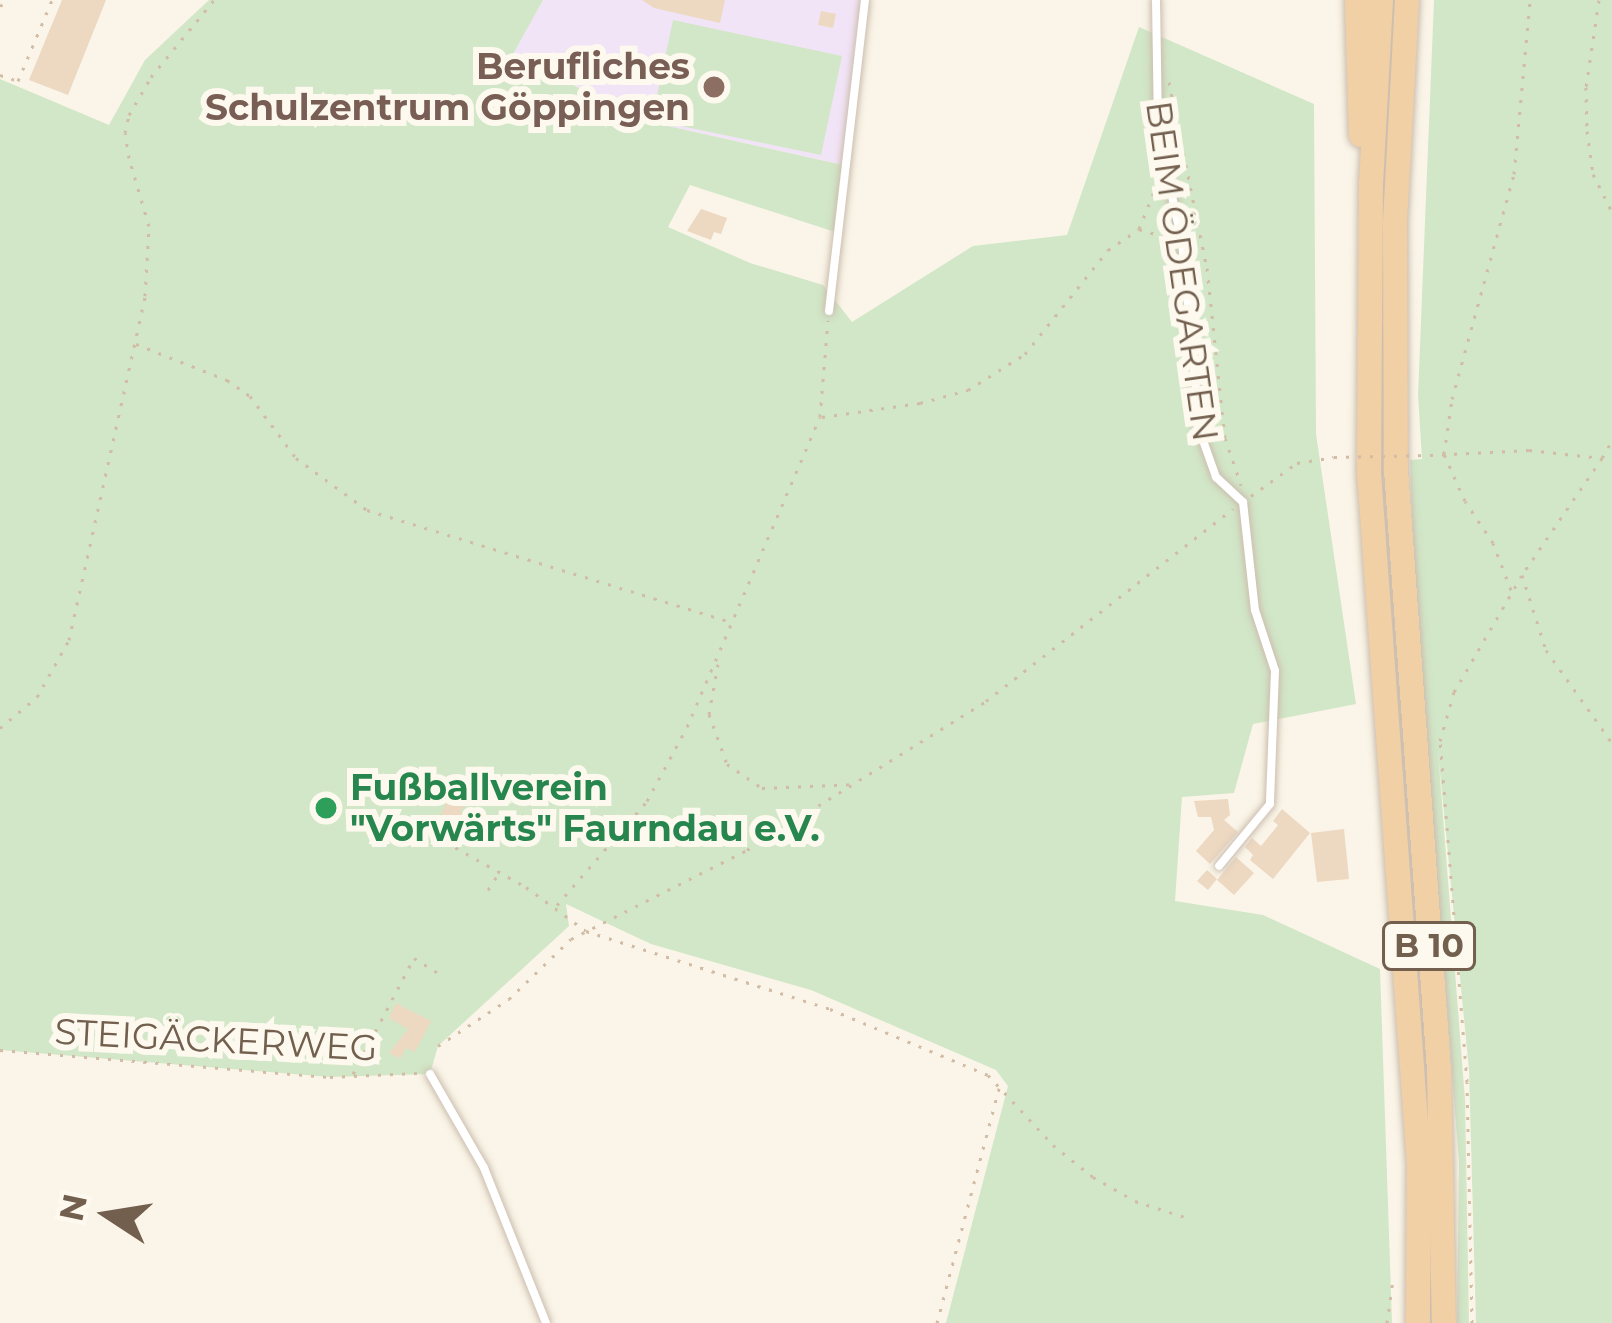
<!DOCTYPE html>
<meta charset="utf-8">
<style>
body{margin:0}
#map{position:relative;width:1612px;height:1323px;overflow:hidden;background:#faf5e8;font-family:Montserrat,sans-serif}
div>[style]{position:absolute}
.education>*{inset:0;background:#f2e4f7}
.green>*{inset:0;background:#d1e7c7}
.building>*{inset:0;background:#edd8c2}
.path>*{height:3px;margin-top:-1.5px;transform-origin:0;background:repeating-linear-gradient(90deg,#d2bca5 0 3px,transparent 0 12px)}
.roads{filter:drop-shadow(0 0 3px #ccbeaf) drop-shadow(0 0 3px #ccbeaf)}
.service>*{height:8px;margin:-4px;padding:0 4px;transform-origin:4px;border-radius:4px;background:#fff}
.trunk>*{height:24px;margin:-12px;padding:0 12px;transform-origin:12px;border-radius:12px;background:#f1d0a6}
.path-bridge>*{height:3px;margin-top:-1.5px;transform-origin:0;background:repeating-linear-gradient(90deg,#d2bca5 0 3px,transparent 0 12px)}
.dots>*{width:33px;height:33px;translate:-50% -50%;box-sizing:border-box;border:6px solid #fdf9ee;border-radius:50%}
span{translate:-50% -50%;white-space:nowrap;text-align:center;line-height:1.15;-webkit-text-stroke:12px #fdf9ee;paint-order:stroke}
.shield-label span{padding:3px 9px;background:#fdf9ee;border:3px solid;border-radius:9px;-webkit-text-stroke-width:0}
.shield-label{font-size:33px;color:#725f4e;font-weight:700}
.education-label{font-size:36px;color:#785e54;font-weight:700}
.right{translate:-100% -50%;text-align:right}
.street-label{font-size:36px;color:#725f4e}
.leisure-label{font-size:36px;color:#27864d;font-weight:700}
.left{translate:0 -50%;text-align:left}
.north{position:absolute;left:48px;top:1155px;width:120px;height:120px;-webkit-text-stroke:9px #fdf9ee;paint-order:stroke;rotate:282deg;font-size:33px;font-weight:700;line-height:48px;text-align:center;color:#725f4e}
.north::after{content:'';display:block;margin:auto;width:42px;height:54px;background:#725f4e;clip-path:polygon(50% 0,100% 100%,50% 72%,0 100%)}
</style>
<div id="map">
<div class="education">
<div style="clip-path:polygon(543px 0,861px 0,843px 165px,641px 120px,512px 53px)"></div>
</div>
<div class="green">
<div style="clip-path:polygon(209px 0,543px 0,513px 54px,641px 120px,843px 165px,835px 232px,690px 185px,668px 227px,750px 263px,823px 285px,852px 322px,973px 246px,1067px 235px,1139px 27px,1314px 104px,1316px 434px,1356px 704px,1253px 724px,1234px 793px,1182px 797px,1175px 901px,1263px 915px,1380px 969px,1392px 1323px,946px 1323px,1008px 1086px,996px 1070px,811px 990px,651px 944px,566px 904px,569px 926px,438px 1046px,430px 1074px,330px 1077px,0 1050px,0 79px,109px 125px,145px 60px)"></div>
<div style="clip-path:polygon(1434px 0,1612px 0,1612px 1323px,1476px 1323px,1469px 1070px,1438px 751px,1465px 1100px,1469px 1323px,1457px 1323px,1459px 1163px,1415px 595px,1410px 460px,1422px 459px,1418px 395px)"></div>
<div style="clip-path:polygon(673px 20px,842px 56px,821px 155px,652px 120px)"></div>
</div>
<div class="building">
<div style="clip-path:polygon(62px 0,106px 0,68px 95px,29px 80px)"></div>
<div style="clip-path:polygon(642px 0,725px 0,720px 23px,654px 8px)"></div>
<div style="clip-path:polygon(821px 11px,836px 14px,833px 28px,818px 25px)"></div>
<div style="clip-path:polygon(701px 209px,727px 218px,721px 234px,714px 232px,711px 240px,687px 231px)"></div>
<div style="clip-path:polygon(450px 796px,465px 803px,460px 813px,471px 819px,476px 809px,486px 814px,478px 838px,439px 818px)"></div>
<div style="clip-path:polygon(1228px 799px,1230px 815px,1224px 820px,1238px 832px,1210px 864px,1196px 851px,1214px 830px,1211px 817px,1198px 817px,1194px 801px)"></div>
<div style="clip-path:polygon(1282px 809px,1310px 833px,1273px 879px,1250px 860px,1253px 855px,1245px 847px,1252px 838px,1261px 846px,1278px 825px,1273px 821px)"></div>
<div style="clip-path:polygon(1344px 829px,1349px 879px,1317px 882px,1311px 833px)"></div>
<div style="clip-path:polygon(1236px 857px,1254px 873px,1234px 895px,1217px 880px)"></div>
<div style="clip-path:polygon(1207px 870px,1217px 879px,1208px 890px,1197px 881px)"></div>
<div style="clip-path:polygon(396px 1003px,431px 1021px,415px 1052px,406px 1048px,400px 1059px,389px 1053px,408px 1029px,389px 1018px)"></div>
</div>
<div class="path">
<div style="left:1599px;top:0;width:88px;rotate:98.5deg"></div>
<div style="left:1586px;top:87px;width:44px;rotate:88.7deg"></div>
<div style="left:1587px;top:131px;width:43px;rotate:82.1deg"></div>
<div style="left:1593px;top:174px;width:42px;rotate:63.4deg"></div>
<div style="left:0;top:6px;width:11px;rotate:-34deg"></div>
<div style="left:0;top:75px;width:19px;rotate:18deg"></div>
<div style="left:18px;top:81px;width:88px;rotate:-67.2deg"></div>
<div style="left:1169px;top:82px;width:190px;rotate:78.5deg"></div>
<div style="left:1207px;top:268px;width:171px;rotate:84deg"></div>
<div style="left:1225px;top:438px;width:50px;rotate:71.2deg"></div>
<div style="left:1139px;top:229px;width:48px;rotate:-68.2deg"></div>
<div style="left:136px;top:344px;width:98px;rotate:21.6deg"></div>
<div style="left:227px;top:380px;width:28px;rotate:35deg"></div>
<div style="left:250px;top:396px;width:77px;rotate:53.4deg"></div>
<div style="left:296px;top:458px;width:88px;rotate:36.2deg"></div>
<div style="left:367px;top:510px;width:384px;rotate:17.1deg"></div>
<div style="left:822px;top:417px;width:99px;rotate:-8.1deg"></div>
<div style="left:920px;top:403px;width:50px;rotate:-15.2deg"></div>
<div style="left:968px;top:390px;width:67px;rotate:-32.3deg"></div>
<div style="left:1025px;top:354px;width:133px;rotate:-51.4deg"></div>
<div style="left:1108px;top:250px;width:37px;rotate:-34deg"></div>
<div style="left:1139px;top:229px;width:30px;rotate:17deg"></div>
<div style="left:1430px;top:455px;width:99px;rotate:-2.9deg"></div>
<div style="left:1529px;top:450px;width:73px;rotate:6.3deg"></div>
<div style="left:1602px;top:458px;width:20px;rotate:-60deg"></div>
<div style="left:1602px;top:458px;width:142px;rotate:124.4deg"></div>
<div style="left:1522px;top:575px;width:79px;rotate:72.3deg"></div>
<div style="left:1546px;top:650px;width:114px;rotate:54.6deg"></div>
<div style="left:1251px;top:496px;width:57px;rotate:-35.7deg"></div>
<div style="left:1297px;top:463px;width:37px;rotate:-9deg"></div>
<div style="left:1511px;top:590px;width:50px;rotate:-111deg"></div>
<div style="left:1493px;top:543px;width:50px;rotate:-123.7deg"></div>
<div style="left:1465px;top:501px;width:51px;rotate:-114.1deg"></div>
<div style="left:1444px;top:454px;width:56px;rotate:-81.7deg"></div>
<div style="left:1452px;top:399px;width:233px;rotate:-74.6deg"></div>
<div style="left:1514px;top:174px;width:175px;rotate:-84.7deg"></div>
<div style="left:718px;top:664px;width:51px;rotate:100.2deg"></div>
<div style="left:709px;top:714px;width:53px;rotate:70.2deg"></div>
<div style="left:727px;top:764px;width:42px;rotate:34.4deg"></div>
<div style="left:762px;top:788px;width:95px;rotate:-2.4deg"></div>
<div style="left:0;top:728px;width:48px;rotate:-40deg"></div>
<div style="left:37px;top:697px;width:65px;rotate:-60.7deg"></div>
<div style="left:69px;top:640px;width:352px;rotate:-77.5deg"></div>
<div style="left:145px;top:296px;width:70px;rotate:-86.7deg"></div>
<div style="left:149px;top:226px;width:71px;rotate:-106.4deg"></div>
<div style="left:129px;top:158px;width:25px;rotate:-99deg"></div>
<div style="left:125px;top:133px;width:18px;rotate:-77deg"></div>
<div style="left:129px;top:115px;width:44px;rotate:-59.9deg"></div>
<div style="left:151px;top:77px;width:99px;rotate:-50.7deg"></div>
<div style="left:424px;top:830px;width:117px;rotate:29.2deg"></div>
<div style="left:526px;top:887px;width:74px;rotate:36.3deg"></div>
<div style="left:586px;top:931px;width:256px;rotate:17.7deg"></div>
<div style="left:830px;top:1009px;width:171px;rotate:22.7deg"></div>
<div style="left:988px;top:1075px;width:96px;rotate:47.1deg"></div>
<div style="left:1053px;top:1145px;width:51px;rotate:38.7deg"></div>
<div style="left:1093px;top:1177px;width:48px;rotate:29.7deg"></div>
<div style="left:1135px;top:1201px;width:56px;rotate:17.8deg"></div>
<div style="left:488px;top:890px;width:17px;rotate:-57deg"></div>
<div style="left:557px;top:905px;width:138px;rotate:-49.1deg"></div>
<div style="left:647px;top:801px;width:84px;rotate:-61.6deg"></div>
<div style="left:687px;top:727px;width:337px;rotate:-66.8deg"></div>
<div style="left:820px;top:417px;width:97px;rotate:-85.3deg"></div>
<div style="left:438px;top:1046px;width:85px;rotate:-33.5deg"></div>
<div style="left:509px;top:999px;width:86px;rotate:-44.1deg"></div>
<div style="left:571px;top:939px;width:197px;rotate:-26.8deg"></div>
<div style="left:747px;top:850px;width:282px;rotate:-31.9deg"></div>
<div style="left:986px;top:701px;width:313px;rotate:-37.9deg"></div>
<div style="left:0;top:1050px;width:331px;rotate:4.7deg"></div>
<div style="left:330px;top:1077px;width:87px;rotate:-2.6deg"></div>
<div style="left:353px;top:1074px;width:131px;rotate:-62.3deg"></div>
<div style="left:414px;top:958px;width:34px;rotate:32deg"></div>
<div style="left:937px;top:1323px;width:243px;rotate:-75.2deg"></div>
<div style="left:1387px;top:1323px;width:44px;rotate:-82.2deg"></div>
<div style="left:1472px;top:1323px;width:241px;rotate:-91.2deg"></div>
<div style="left:1467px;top:1082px;width:342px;rotate:-94.5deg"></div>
<div style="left:1440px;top:741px;width:51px;rotate:-74.1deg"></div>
<div style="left:1454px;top:692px;width:135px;rotate:-59.8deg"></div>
</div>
<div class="roads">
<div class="service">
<div style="left:1156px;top:0;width:132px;rotate:89.1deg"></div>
<div style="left:1158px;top:132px;width:113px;rotate:77.7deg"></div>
<div style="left:1182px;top:242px;width:191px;rotate:84.6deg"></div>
<div style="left:1200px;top:432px;width:48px;rotate:70.4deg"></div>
<div style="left:1216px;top:477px;width:37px;rotate:43deg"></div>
<div style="left:1243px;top:502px;width:109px;rotate:83.7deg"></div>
<div style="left:1255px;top:610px;width:64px;rotate:71.8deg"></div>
<div style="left:1275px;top:671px;width:133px;rotate:92.2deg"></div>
<div style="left:1270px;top:804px;width:80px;rotate:129.4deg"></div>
<div style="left:829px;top:311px;width:313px;rotate:-83.4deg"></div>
<div style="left:430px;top:1074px;width:108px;rotate:60.1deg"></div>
<div style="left:484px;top:1168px;width:167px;rotate:68.2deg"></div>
</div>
<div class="trunk">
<div style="left:1357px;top:0;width:135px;rotate:88.3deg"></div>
<div style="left:1381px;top:0;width:182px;rotate:93.1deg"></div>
<div style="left:1371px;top:182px;width:291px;rotate:90.4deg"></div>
<div style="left:1369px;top:473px;width:693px;rotate:85.86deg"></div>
<div style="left:1419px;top:1164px;width:159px;rotate:90.4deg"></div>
<div style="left:1407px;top:0;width:225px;rotate:93.1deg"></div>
<div style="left:1395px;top:225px;width:244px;rotate:89.8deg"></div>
<div style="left:1396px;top:469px;width:604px;rotate:85.91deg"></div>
<div style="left:1439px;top:1071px;width:252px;rotate:88.9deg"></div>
</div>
</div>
<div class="path-bridge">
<div style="left:1334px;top:457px;width:96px;rotate:-1.2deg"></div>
</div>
<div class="dots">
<div style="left:714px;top:87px;background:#8d6e63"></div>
<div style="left:326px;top:808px;background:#2e9e5b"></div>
</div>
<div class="shield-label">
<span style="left:1429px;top:946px">B 10</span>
</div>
<div class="education-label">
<span class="right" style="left:690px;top:87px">Berufliches<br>Schulzentrum Göppingen</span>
</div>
<div class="street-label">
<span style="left:1182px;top:271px;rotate:82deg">BEIM ÖDEGARTEN</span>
<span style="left:216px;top:1040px;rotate:3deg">STEIGÄCKERWEG</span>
</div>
<div class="leisure-label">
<span class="left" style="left:350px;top:808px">Fußballverein<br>"Vorwärts" Faurndau e.V.</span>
</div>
<div class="north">N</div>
</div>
